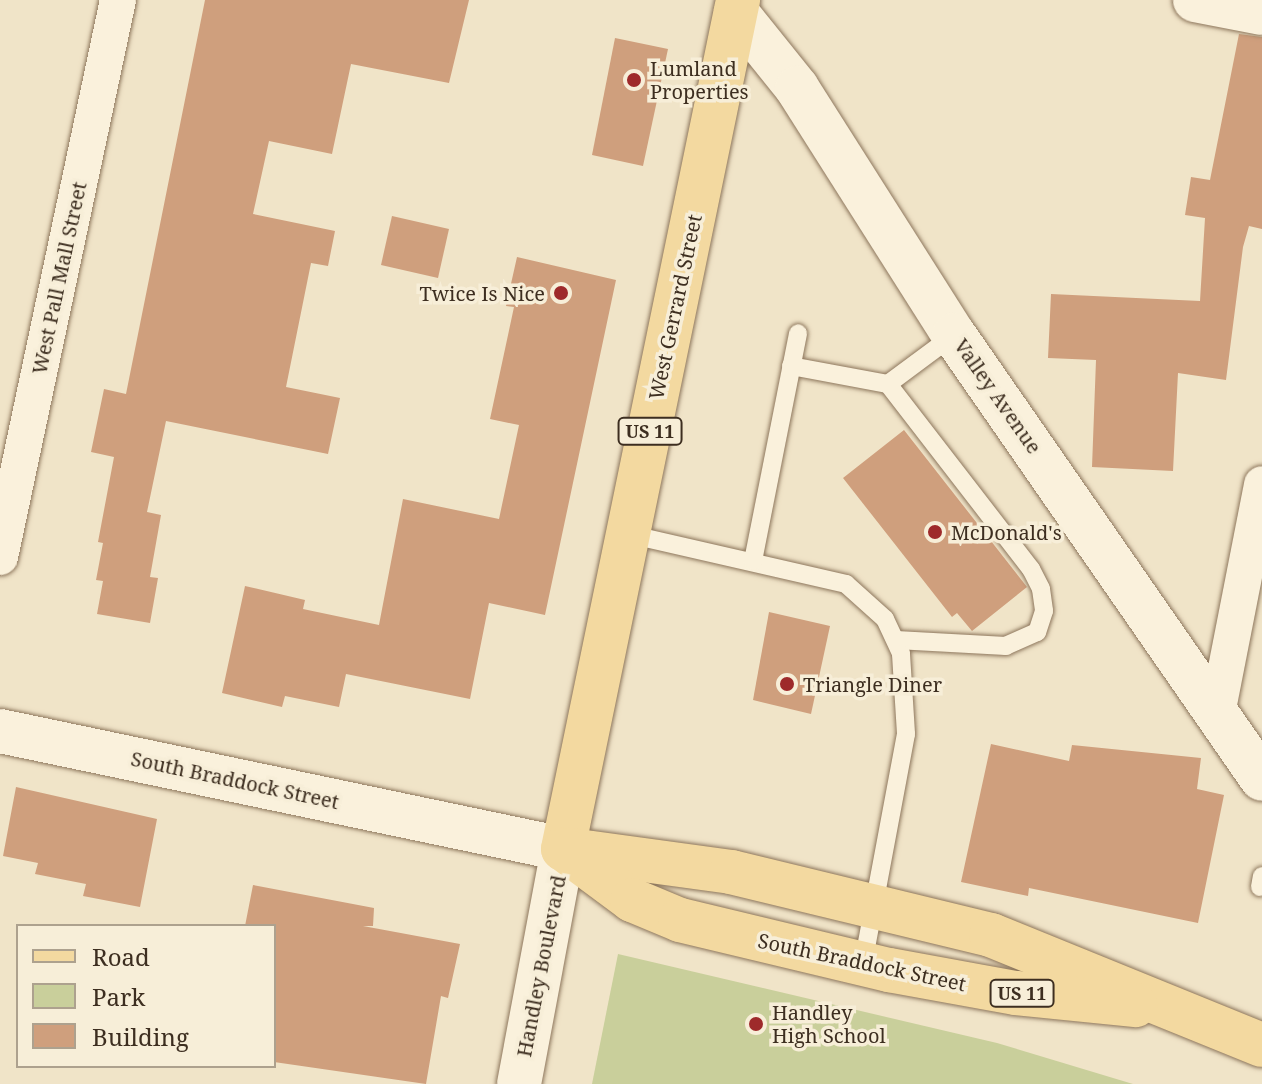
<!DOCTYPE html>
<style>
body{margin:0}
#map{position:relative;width:1262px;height:1084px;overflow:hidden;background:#f0e4c8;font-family:"Noto Serif",serif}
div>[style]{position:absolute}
.green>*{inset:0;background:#c9cf9b}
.building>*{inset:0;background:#cf9f7d}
.roads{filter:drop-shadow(0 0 2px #8d765c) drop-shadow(0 0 2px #8d765c)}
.service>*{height:18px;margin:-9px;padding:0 9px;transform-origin:9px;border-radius:9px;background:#faf1dc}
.minor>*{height:36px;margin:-18px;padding:0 18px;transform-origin:18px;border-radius:18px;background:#faf1dc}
.tertiary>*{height:44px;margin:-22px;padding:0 22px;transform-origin:22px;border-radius:22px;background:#faf1dc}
.secondary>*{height:44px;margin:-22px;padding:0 22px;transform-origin:22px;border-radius:22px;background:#faf1dc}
.primary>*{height:44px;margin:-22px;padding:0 22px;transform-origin:22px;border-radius:22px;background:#f3d9a0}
.dots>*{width:22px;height:22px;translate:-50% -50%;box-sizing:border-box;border:4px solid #f7eed8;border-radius:50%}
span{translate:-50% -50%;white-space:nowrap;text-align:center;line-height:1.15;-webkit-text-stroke:7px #f7eed8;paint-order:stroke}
.shield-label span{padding:2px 6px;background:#f7eed8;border:2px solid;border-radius:6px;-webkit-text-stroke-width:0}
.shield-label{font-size:18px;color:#3d2e20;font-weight:700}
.poi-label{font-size:20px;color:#3d2e20}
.left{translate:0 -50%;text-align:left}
.right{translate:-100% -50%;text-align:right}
.street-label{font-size:20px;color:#3d2e20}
.legend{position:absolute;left:16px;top:924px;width:260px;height:144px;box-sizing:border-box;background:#f7eed8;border:2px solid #ada18e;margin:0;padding:10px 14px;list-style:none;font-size:24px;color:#3d2e20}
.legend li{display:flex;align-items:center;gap:16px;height:40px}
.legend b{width:40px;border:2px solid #ada18e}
</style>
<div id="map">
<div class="green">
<div style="clip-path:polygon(618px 954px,997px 1043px,1133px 1084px,592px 1084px)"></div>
</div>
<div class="building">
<div style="clip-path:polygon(205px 0,469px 0,449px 83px,351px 64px,332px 154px,269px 141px,253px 214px,335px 231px,328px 266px,311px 263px,286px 387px,340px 398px,328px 454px,166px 421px,147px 512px,161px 515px,150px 577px,158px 578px,150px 623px,97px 614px,103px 581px,96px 580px,103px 543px,98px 542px,114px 457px,91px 452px,104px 389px,126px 394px)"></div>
<div style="clip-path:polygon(1239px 34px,1262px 37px,1262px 229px,1249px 226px,1243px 247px,1226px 380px,1178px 373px,1173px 471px,1092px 467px,1096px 360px,1048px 358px,1051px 294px,1200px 301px,1205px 218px,1185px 215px,1191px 177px,1210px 180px)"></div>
<div style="clip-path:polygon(615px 38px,668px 49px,643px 166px,592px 155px)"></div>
<div style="clip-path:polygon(392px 216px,449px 229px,438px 278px,381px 265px)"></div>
<div style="clip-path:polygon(517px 257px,616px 280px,545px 615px,489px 603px,470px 699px,346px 674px,339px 707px,285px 696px,282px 707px,222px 693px,245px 586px,305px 600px,303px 609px,379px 625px,403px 499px,499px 519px,519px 425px,490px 419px,514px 307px,506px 306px)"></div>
<div style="clip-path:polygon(904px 430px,1027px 587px,972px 631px,957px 613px,952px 617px,843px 478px)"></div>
<div style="clip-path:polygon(769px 612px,830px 626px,811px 714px,753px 700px)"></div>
<div style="clip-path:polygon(991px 744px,1069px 761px,1072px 745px,1201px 758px,1197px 789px,1224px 795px,1198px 923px,1029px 888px,1028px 896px,961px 882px)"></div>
<div style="clip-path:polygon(16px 787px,157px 819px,140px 907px,83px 896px,86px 884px,35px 874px,38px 863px,3px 856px)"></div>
<div style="clip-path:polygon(253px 885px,374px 908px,373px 926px,363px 926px,460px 944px,448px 998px,441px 996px,426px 1084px,274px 1062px,274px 926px,245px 926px)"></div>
</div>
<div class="roads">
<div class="service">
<div style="left:791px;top:366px;width:99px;rotate:10.5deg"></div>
<div style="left:888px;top:384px;width:82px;rotate:-36.6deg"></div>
<div style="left:888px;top:384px;width:234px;rotate:52.3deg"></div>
<div style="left:1031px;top:569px;width:22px;rotate:63deg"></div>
<div style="left:1041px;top:589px;width:22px;rotate:82deg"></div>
<div style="left:1044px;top:611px;width:22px;rotate:108deg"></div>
<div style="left:1037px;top:632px;width:34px;rotate:156deg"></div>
<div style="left:1006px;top:646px;width:110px;rotate:-176.9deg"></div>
<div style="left:628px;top:534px;width:224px;rotate:12.9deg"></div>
<div style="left:846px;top:584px;width:52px;rotate:41.9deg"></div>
<div style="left:885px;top:619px;width:38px;rotate:65deg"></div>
<div style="left:901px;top:654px;width:80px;rotate:86.4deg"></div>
<div style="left:906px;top:734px;width:234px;rotate:100.6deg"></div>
<div style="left:753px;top:561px;width:232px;rotate:-78.8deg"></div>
<div style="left:1260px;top:887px;width:11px;rotate:-80deg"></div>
</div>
<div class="minor">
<div style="left:0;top:557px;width:569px;rotate:-78.04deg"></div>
<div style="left:1218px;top:709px;width:229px;rotate:-78.9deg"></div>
</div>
<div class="tertiary">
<div style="left:1195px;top:0;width:68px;rotate:11deg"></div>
<div style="left:736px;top:12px;width:97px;rotate:51.2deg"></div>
<div style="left:797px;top:88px;width:293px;rotate:57.6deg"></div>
<div style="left:954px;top:335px;width:540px;rotate:55.25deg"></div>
<div style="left:519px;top:1084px;width:239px;rotate:-79.4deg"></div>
</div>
<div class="secondary">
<div style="left:0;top:731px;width:575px;rotate:11.84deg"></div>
</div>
<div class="primary">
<div style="left:563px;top:849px;width:867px;rotate:-78.35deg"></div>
<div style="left:563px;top:849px;width:170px;rotate:7.8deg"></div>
<div style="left:731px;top:872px;width:268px;rotate:13.6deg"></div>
<div style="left:991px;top:935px;width:292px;rotate:22.1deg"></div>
<div style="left:565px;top:850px;width:84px;rotate:36.7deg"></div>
<div style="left:632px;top:900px;width:52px;rotate:22.6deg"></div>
<div style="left:680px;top:920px;width:215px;rotate:13.5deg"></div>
<div style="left:889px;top:970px;width:129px;rotate:10.3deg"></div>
<div style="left:1016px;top:993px;width:120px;rotate:5.8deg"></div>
</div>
</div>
<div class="dots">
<div style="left:634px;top:80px;background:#9e2a2b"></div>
<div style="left:561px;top:293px;background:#9e2a2b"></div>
<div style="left:935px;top:532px;background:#9e2a2b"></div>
<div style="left:787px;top:684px;background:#9e2a2b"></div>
<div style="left:756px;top:1024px;background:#9e2a2b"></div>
</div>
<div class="shield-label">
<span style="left:650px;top:431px">US 11</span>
<span style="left:1022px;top:993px">US 11</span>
</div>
<div class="poi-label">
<span class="left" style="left:650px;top:80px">Lumland<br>Properties</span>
<span class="right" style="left:545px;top:293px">Twice Is Nice</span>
<span class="left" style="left:951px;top:532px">McDonald's</span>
<span class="left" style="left:803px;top:684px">Triangle Diner</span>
<span class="left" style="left:772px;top:1024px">Handley<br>High School</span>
</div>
<div class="street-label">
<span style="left:59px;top:278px;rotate:-78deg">West Pall Mall Street</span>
<span style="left:675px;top:307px;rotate:-78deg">West Gerrard Street</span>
<span style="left:998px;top:396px;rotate:55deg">Valley Avenue</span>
<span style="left:235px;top:780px;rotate:12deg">South Braddock Street</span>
<span style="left:862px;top:962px;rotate:12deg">South Braddock Street</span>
<span style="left:541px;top:966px;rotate:-79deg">Handley Boulevard</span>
</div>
<ul class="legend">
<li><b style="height:10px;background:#f3d9a0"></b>Road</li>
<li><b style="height:22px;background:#c9cf9b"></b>Park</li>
<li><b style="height:22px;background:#cf9f7d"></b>Building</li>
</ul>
</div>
